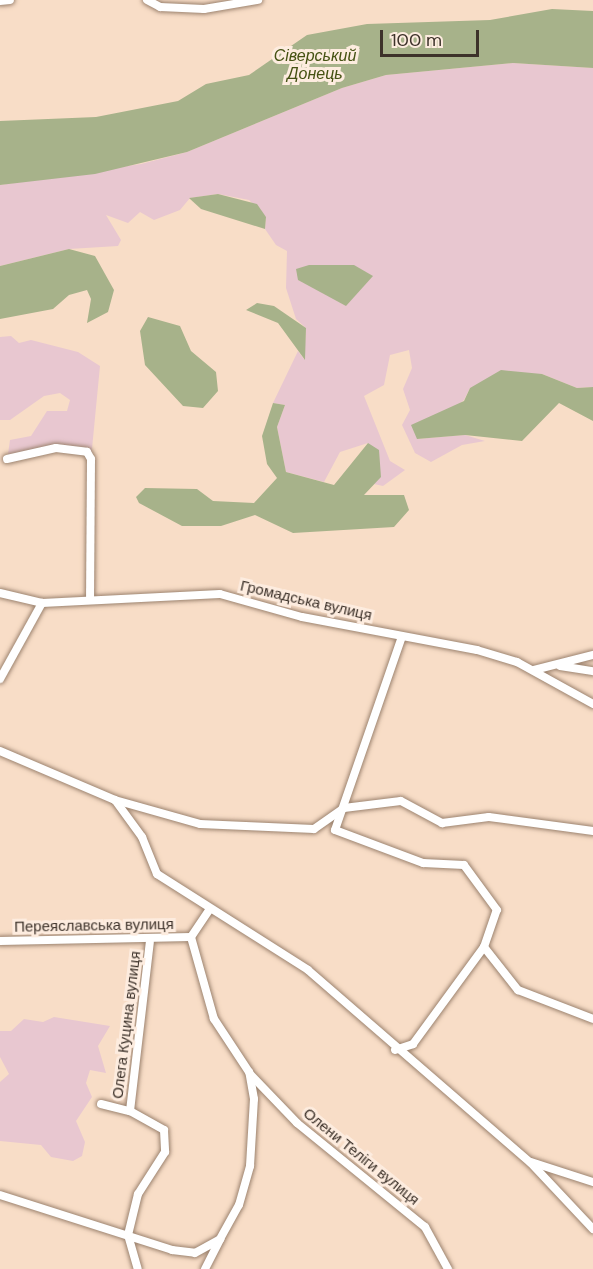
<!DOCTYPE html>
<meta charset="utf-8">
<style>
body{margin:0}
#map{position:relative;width:593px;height:1269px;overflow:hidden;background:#f8ddc7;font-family:"DM Sans",sans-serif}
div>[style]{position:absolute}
.green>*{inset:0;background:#e8c7d0}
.water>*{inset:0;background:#a7b28a}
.roads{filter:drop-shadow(0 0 2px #9c836f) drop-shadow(0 0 2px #9c836f)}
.street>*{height:8px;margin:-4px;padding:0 4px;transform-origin:4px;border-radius:4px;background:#fff}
span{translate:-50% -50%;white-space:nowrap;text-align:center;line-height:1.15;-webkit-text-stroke:6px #fdecdf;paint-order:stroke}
.street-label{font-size:15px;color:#3d322a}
.water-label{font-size:16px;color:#455213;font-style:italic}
.scale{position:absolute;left:380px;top:30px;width:99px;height:27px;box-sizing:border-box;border:3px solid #3d322a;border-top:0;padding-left:8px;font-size:18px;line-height:21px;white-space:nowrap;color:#3d322a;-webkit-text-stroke:4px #fdecdf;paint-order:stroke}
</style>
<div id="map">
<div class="green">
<div style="clip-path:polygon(513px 63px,593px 68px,593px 387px,577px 388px,542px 374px,470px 388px,464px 400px,417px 439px,465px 435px,485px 441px,462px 445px,431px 462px,415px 453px,402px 425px,410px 410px,403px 389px,412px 368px,409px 350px,390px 355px,384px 385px,364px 396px,390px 461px,405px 470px,383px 486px,374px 484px,381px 476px,368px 443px,340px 452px,324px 482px,286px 472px,277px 427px,285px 405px,273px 403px,298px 351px,304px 359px,306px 328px,296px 319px,286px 288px,287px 251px,276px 245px,265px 229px,266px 217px,249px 200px,218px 194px,190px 198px,180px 210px,154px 220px,140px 212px,128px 223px,106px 215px,121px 240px,118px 246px,69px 249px,0 266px,0 185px,141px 164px,187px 152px,342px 88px,386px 75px)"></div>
<div style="clip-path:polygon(11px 336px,19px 343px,31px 340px,78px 352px,100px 366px,91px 459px,87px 452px,56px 448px,8px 454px,10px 440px,31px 436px,47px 411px,67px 411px,70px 400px,60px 393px,44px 396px,10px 420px,0 420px,0 337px)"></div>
<div style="clip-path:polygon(54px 1017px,110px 1026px,98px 1046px,106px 1073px,90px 1070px,86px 1083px,92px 1097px,76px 1121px,85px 1142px,82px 1156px,73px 1161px,51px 1157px,41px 1145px,0 1141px,0 1082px,9px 1074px,0 1057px,0 1031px,11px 1031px,24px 1019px,43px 1022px)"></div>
</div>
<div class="water">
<div style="clip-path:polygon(552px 9px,593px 11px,593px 68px,513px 63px,386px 75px,342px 88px,187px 152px,95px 174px,0 185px,0 121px,96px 117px,178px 101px,206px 84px,249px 75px,307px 35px,367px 24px,490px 20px)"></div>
<div style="clip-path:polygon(218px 194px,257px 204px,266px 217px,265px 229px,201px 209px,189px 198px)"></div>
<div style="clip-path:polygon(69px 249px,95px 256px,114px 290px,108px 312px,87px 323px,91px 299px,87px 290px,69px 295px,53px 309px,0 319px,0 266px)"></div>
<div style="clip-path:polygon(309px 265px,354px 265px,373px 276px,346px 306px,298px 280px,296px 269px)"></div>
<div style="clip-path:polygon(257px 303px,274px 306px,306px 328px,305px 360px,278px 323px,246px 310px)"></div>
<div style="clip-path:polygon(148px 317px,180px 326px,191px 351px,216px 372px,218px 391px,203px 408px,183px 406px,145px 365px,140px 331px)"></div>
<div style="clip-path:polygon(501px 370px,542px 374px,577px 388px,593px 387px,593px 421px,559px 403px,522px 441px,465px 435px,417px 439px,411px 425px,464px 401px,470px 388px)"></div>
<div style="clip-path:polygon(273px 403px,285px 405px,277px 427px,286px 472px,334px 485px,368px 443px,379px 450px,381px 477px,364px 495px,404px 495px,409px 510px,394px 527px,293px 533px,255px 515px,221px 526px,182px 526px,139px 503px,136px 497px,145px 488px,197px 489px,213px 501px,254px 503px,277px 478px,267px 464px,262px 436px)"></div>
</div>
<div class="roads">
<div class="street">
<div style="left:147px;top:0;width:15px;rotate:28deg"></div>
<div style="left:160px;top:7px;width:44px;rotate:2.6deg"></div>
<div style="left:204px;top:9px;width:55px;rotate:-9.5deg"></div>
<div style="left:0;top:1px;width:10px;rotate:-6deg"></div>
<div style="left:7px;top:459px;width:50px;rotate:-12.7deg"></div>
<div style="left:56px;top:448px;width:31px;rotate:7deg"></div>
<div style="left:87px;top:452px;width:8px;rotate:60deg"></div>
<div style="left:91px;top:459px;width:139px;rotate:90.4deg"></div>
<div style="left:0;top:593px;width:43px;rotate:13.4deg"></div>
<div style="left:42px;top:603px;width:178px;rotate:-2.9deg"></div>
<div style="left:220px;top:594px;width:85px;rotate:15.7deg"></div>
<div style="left:302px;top:617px;width:178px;rotate:10.7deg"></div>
<div style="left:477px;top:650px;width:42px;rotate:16.7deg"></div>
<div style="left:517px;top:662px;width:87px;rotate:28.9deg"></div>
<div style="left:560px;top:666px;width:33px;rotate:9deg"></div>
<div style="left:534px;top:670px;width:61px;rotate:-14.3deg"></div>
<div style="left:0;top:679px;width:87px;rotate:-61.1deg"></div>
<div style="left:0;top:751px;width:125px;rotate:23.1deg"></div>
<div style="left:115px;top:800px;width:88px;rotate:15.8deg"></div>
<div style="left:200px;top:824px;width:114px;rotate:2.5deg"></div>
<div style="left:314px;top:829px;width:37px;rotate:-35deg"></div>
<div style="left:344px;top:808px;width:57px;rotate:-7deg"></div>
<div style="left:401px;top:801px;width:47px;rotate:28.2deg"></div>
<div style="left:442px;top:823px;width:47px;rotate:-7.3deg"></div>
<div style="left:489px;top:817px;width:105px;rotate:7.7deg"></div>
<div style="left:115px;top:800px;width:46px;rotate:53.9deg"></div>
<div style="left:142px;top:837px;width:40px;rotate:68deg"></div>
<div style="left:157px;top:874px;width:179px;rotate:32.4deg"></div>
<div style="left:308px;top:970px;width:294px;rotate:40.9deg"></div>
<div style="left:530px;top:1162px;width:92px;rotate:46.8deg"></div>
<div style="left:0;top:941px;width:191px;rotate:-1.2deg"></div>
<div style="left:191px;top:937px;width:34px;rotate:-56deg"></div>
<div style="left:484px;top:947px;width:55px;rotate:51.7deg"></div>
<div style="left:518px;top:990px;width:80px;rotate:21.1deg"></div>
<div style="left:395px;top:1050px;width:19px;rotate:-18deg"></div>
<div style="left:413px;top:1044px;width:120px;rotate:-53.8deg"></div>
<div style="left:484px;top:947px;width:39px;rotate:-71deg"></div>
<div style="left:497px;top:910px;width:56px;rotate:-126.3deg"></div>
<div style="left:464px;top:865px;width:41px;rotate:-177.2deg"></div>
<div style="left:423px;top:863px;width:94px;rotate:-159.4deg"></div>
<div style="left:335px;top:830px;width:205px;rotate:-70.9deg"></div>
<div style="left:250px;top:1074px;width:68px;rotate:46.2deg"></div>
<div style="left:297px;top:1123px;width:165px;rotate:39.1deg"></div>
<div style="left:425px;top:1227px;width:48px;rotate:61.3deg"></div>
<div style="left:101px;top:1104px;width:30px;rotate:14deg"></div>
<div style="left:130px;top:1111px;width:39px;rotate:29deg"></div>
<div style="left:164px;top:1130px;width:22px;rotate:87deg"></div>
<div style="left:165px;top:1152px;width:50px;rotate:122.7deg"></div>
<div style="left:138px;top:1194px;width:42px;rotate:103.7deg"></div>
<div style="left:128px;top:1235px;width:35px;rotate:74deg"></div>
<div style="left:130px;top:1111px;width:170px;rotate:-83.3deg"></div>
<div style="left:531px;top:1162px;width:65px;rotate:17.9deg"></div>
<div style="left:0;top:1195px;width:181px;rotate:17.7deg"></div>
<div style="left:172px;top:1250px;width:23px;rotate:7deg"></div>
<div style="left:195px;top:1253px;width:29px;rotate:-29deg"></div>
<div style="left:220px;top:1239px;width:39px;rotate:-61deg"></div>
<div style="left:239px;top:1205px;width:41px;rotate:-74.2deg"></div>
<div style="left:250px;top:1166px;width:67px;rotate:-86.6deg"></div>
<div style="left:254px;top:1099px;width:27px;rotate:-100deg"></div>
<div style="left:249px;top:1072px;width:64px;rotate:-123.4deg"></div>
<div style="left:214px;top:1019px;width:85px;rotate:-105.7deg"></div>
<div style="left:205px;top:1269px;width:33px;rotate:-63deg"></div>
</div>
</div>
<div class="street-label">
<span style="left:306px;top:601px;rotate:13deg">Громадська вулиця</span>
<span style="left:94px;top:926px;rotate:-1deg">Переяславська вулиця</span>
<span style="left:127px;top:1025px;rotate:-83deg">Олега Куцина вулиця</span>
<span style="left:361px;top:1157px;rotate:39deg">Олени Теліги вулиця</span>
</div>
<div class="water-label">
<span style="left:315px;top:65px">Сіверський<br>Донець</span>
</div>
<div class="scale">100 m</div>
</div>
